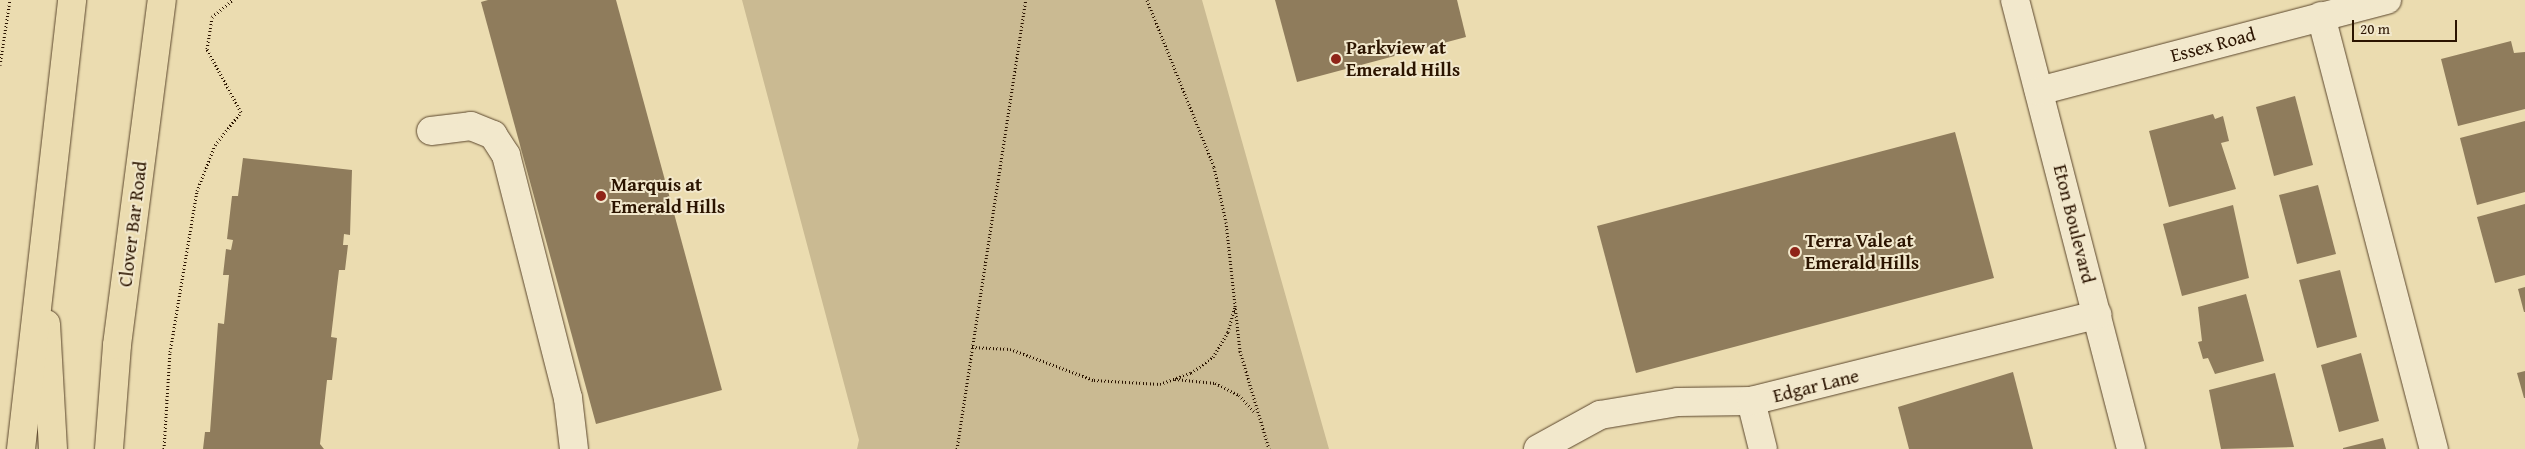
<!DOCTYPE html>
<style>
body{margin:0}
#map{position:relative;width:2525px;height:449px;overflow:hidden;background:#ebdcb0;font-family:"Gentium Book Plus",serif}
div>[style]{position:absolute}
.green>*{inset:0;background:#caba92}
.building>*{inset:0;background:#8f7c5c}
.path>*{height:3px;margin-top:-1.5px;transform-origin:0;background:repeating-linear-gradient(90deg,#2b1400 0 1px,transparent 0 3.5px)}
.roads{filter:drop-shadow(0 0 1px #5b462c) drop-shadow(0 0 1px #5b462c)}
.minor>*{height:28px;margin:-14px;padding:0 14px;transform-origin:14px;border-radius:14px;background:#f2e8cc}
.major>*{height:28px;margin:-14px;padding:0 14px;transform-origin:14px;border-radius:14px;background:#ebdcb0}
.dots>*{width:14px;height:14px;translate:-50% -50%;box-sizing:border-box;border:2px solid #f2e8cc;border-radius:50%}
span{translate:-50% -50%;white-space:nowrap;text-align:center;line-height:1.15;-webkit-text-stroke:4px #f2e8cc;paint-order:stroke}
.street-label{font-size:19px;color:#2b1400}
.poi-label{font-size:19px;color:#2b1400;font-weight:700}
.left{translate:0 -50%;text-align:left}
.scale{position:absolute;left:2352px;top:20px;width:105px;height:22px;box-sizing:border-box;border:2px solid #2b1400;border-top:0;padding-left:6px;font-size:15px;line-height:18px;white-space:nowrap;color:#2b1400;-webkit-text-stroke:4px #f2e8cc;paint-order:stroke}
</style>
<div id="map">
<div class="green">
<div style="clip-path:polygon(742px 0,1202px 0,1329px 449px,857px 449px,859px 440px)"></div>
</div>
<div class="building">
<div style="clip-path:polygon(488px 0,616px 0,722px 390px,596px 424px,481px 2px)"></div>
<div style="clip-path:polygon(1275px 0,1457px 0,1466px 37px,1297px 82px)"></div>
<div style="clip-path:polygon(2511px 41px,2514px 53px,2525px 52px,2525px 109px,2458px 126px,2441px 59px)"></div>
<div style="clip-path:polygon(2295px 96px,2313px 165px,2274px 176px,2256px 107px)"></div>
<div style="clip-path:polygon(2213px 114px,2215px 119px,2223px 116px,2229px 141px,2221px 143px,2236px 189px,2169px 207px,2149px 131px)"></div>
<div style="clip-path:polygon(2525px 121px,2525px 192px,2477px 205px,2460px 138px)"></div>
<div style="clip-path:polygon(1955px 132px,1994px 278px,1636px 373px,1597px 226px)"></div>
<div style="clip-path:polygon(243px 158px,352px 170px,350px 235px,344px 234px,343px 245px,348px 245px,345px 270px,339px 270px,331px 337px,337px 338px,332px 380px,327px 380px,320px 444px,324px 449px,203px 449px,205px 432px,210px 432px,218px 323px,224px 324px,229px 275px,223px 275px,226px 249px,231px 250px,233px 240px,227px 239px,232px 196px,238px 196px)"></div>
<div style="clip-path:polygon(2318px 185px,2336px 254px,2297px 264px,2279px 195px)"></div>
<div style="clip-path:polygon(2525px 204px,2525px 275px,2495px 283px,2477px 217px)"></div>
<div style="clip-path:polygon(2233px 205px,2249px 278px,2182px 296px,2163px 224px)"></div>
<div style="clip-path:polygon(2340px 270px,2357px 337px,2317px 348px,2299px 280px)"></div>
<div style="clip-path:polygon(2525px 287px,2525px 312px,2524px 312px,2518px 289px)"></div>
<div style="clip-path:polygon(2246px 294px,2264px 361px,2215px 374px,2208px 358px,2203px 359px,2198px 342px,2202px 341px,2198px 307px)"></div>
<div style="clip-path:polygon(2361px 353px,2379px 421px,2339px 432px,2321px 365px)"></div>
<div style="clip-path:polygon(2525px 371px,2525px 398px,2524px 398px,2517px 373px)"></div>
<div style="clip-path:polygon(2013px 372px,2033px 449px,1909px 449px,1898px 407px)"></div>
<div style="clip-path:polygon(2275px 373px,2294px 447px,2221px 449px,2209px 390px)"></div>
<div style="clip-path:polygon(2383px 438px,2386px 449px,2343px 449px,2343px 448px)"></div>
</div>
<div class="path">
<div style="left:1147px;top:0;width:180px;rotate:68.1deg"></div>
<div style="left:1214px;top:167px;width:56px;rotate:77.7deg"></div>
<div style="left:1226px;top:222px;width:130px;rotate:83.8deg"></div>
<div style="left:1240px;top:351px;width:102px;rotate:73.5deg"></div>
<div style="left:0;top:65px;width:66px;rotate:-81.3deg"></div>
<div style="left:972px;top:347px;width:38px;rotate:3deg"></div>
<div style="left:1010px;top:349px;width:90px;rotate:20.3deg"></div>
<div style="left:1094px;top:380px;width:66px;rotate:3.5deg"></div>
<div style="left:1160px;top:384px;width:33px;rotate:-20deg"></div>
<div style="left:1191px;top:373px;width:27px;rotate:-36deg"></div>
<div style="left:1213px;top:357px;width:29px;rotate:-59deg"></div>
<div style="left:1228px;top:332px;width:27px;rotate:-75deg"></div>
<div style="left:1175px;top:379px;width:40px;rotate:5.7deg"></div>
<div style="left:1215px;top:383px;width:27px;rotate:27deg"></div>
<div style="left:1239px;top:395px;width:24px;rotate:48deg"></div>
<div style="left:164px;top:449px;width:97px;rotate:-86.5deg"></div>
<div style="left:170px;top:352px;width:163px;rotate:-80.5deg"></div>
<div style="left:197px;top:191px;width:49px;rotate:-68.6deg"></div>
<div style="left:215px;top:145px;width:42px;rotate:-51.8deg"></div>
<div style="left:241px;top:112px;width:72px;rotate:-118.4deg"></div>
<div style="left:207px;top:49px;width:32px;rotate:-81deg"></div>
<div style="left:212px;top:17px;width:26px;rotate:-40deg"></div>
<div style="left:957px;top:449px;width:454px;rotate:-81.3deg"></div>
</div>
<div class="roads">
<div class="minor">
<div style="left:2015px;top:0;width:464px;rotate:75.5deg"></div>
<div style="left:2321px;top:16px;width:448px;rotate:75.4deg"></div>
<div style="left:2039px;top:91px;width:360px;rotate:-14.7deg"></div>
<div style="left:431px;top:131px;width:40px;rotate:-7.1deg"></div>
<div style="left:471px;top:126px;width:24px;rotate:22deg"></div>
<div style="left:493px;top:135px;width:24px;rotate:57deg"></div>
<div style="left:506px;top:155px;width:251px;rotate:75.7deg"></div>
<div style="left:568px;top:398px;width:51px;rotate:83.3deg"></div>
<div style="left:1751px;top:401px;width:49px;rotate:76deg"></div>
<div style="left:1538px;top:449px;width:71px;rotate:-28.7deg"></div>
<div style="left:1600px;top:415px;width:79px;rotate:-9.5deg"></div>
<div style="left:1678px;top:402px;width:73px;rotate:-0.8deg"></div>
<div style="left:1751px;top:401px;width:357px;rotate:-14deg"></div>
</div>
<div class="major">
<div style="left:46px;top:324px;width:125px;rotate:86.8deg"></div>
<div style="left:21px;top:449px;width:452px;rotate:-83.5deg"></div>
<div style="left:109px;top:449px;width:104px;rotate:-85.6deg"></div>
<div style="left:117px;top:345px;width:348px;rotate:-82.6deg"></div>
</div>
</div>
<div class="dots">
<div style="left:1336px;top:59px;background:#8f2418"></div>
<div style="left:601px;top:196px;background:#8f2418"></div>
<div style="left:1795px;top:252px;background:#8f2418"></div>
</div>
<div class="street-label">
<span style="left:2213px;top:45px;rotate:-15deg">Essex Road</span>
<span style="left:133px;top:224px;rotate:-83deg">Clover Bar Road</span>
<span style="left:2074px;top:224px;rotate:76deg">Eton Boulevard</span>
<span style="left:1816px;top:386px;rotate:-14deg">Edgar Lane</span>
</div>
<div class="poi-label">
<span class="left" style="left:1346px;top:59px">Parkview at<br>Emerald Hills</span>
<span class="left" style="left:611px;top:196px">Marquis at<br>Emerald Hills</span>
<span class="left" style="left:1805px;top:252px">Terra Vale at<br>Emerald Hills</span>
</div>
<div class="scale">20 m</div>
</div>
